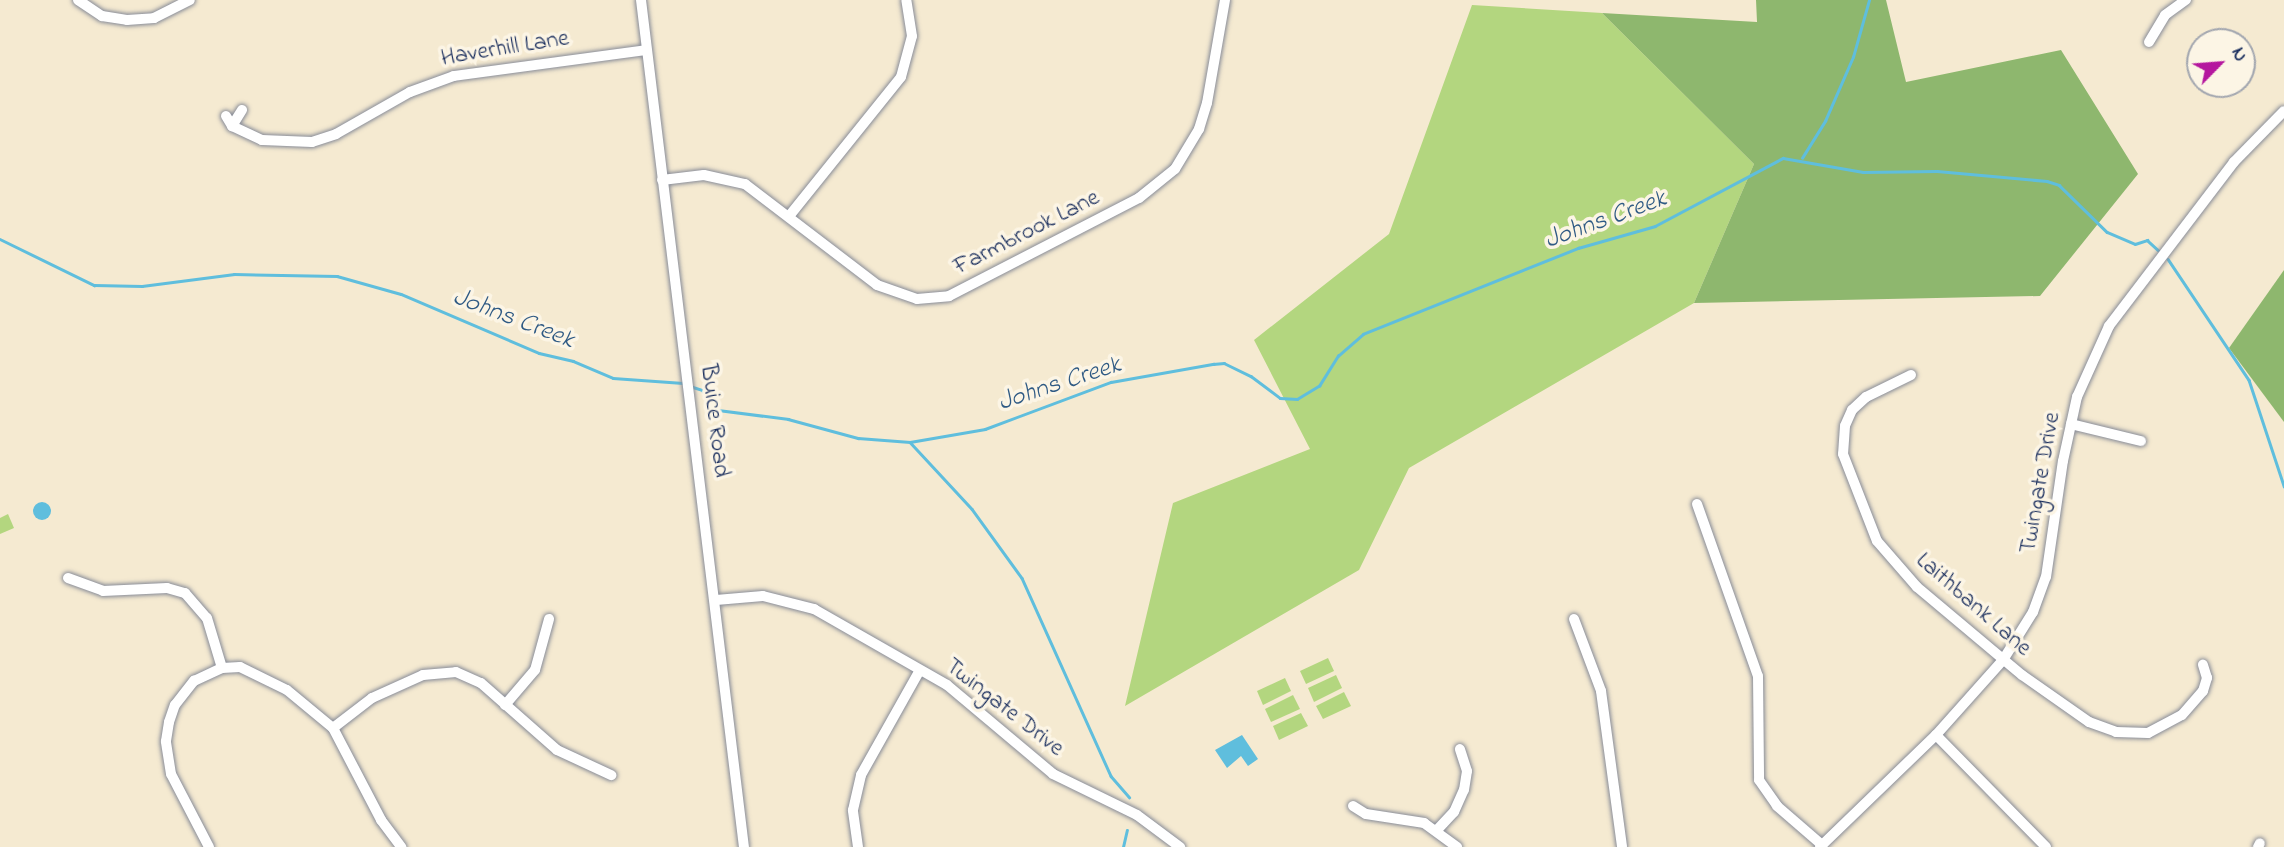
<!DOCTYPE html>
<style>
body{margin:0}
#map{position:relative;width:2284px;height:847px;overflow:hidden;background:#f5ead1;font-family:"Indie Flower",sans-serif}
div>[style]{position:absolute}
.green>*{inset:0;background:#b3d67f}
.forest>*{inset:0;background:#8eb76e}
.water>*{inset:0;background:#5fbedd}
.round{border-radius:50%}
.stream>*{height:2.5px;margin:-1.25px;padding:0 1.25px;transform-origin:1.25px;border-radius:1.25px;background:#5fbedd}
.roads{filter:drop-shadow(0 0 2px #888c98) drop-shadow(0 0 2px #888c98)}
.minor>*{height:10px;margin:-5px;padding:0 5px;transform-origin:5px;border-radius:5px;background:#fff}
span{translate:-50% -50%;white-space:nowrap;text-align:center;line-height:1.15;-webkit-text-stroke:7px #fcf5e5;paint-order:stroke}
.street-label{font-size:24px;color:#1b2f5e}
.water-label{font-size:26px;color:#2f5a84;font-style:italic}
.north{position:absolute;left:2186px;top:28px;width:70px;height:70px;box-sizing:border-box;background:#fcf5e5;border:2px solid #a2a6af;border-radius:50%;rotate:65deg;font-size:19px;font-weight:700;line-height:28px;text-align:center;color:#1b2f5e}
.north::after{content:'';display:block;margin:auto;width:24px;height:32px;background:#b5179e;clip-path:polygon(50% 0,100% 100%,50% 72%,0 100%)}
</style>
<div id="map">
<div class="green">
<div style="clip-path:polygon(1472px 5px,1602px 13px,1754px 164px,1694px 303px,1409px 468px,1359px 570px,1125px 706px,1173px 503px,1310px 449px,1254px 340px,1389px 234px)"></div>
<div style="clip-path:polygon(8px 514px,14px 528px,0 534px,0 518px)"></div>
<div style="clip-path:polygon(1328px 658px,1334px 671px,1306px 684px,1300px 671px)"></div>
<div style="clip-path:polygon(1336px 675px,1342px 688px,1314px 702px,1308px 688px)"></div>
<div style="clip-path:polygon(1285px 678px,1291px 691px,1263px 705px,1257px 691px)"></div>
<div style="clip-path:polygon(1344px 692px,1351px 706px,1323px 719px,1316px 706px)"></div>
<div style="clip-path:polygon(1293px 695px,1300px 709px,1271px 722px,1265px 709px)"></div>
<div style="clip-path:polygon(1301px 713px,1308px 726px,1279px 740px,1273px 726px)"></div>
</div>
<div class="forest">
<div style="clip-path:polygon(1756px 0,1886px 0,1906px 82px,2061px 50px,2138px 174px,2040px 296px,1694px 303px,1754px 164px,1602px 13px,1757px 22px)"></div>
<div style="clip-path:polygon(2284px 270px,2284px 422px,2229px 348px)"></div>
</div>
<div class="water">
<div class="round" style="left:33px;top:502px;width:18px;height:18px"></div>
<div style="clip-path:polygon(1242px 735px,1258px 759px,1248px 766px,1241px 756px,1227px 768px,1215px 750px)"></div>
</div>
<div class="stream">
<div style="left:1802px;top:158px;width:44px;rotate:-58.1deg"></div>
<div style="left:1825px;top:121px;width:70px;rotate:-66.4deg"></div>
<div style="left:1853px;top:57px;width:59px;rotate:-74.3deg"></div>
<div style="left:0;top:239px;width:105px;rotate:26.1deg"></div>
<div style="left:94px;top:285px;width:48px;rotate:1.2deg"></div>
<div style="left:142px;top:286px;width:93px;rotate:-7.4deg"></div>
<div style="left:234px;top:274px;width:103px;rotate:1.1deg"></div>
<div style="left:337px;top:276px;width:66px;rotate:15.7deg"></div>
<div style="left:401px;top:294px;width:150px;rotate:23.1deg"></div>
<div style="left:539px;top:353px;width:35px;rotate:13deg"></div>
<div style="left:573px;top:361px;width:43px;rotate:23deg"></div>
<div style="left:613px;top:378px;width:70px;rotate:4.1deg"></div>
<div style="left:2168px;top:259px;width:146px;rotate:56.2deg"></div>
<div style="left:2249px;top:380px;width:112px;rotate:71.7deg"></div>
<div style="left:693px;top:387px;width:9px;rotate:18deg"></div>
<div style="left:702px;top:390px;width:26px;rotate:51deg"></div>
<div style="left:718px;top:410px;width:71px;rotate:7.3deg"></div>
<div style="left:788px;top:419px;width:73px;rotate:15.2deg"></div>
<div style="left:858px;top:438px;width:52px;rotate:4.4deg"></div>
<div style="left:910px;top:442px;width:76px;rotate:-9.8deg"></div>
<div style="left:985px;top:429px;width:134px;rotate:-20.5deg"></div>
<div style="left:1111px;top:382px;width:104px;rotate:-10deg"></div>
<div style="left:1213px;top:364px;width:11px;rotate:-5deg"></div>
<div style="left:1224px;top:363px;width:30px;rotate:26deg"></div>
<div style="left:1251px;top:376px;width:36px;rotate:37deg"></div>
<div style="left:1280px;top:398px;width:17px;rotate:3deg"></div>
<div style="left:1297px;top:399px;width:26px;rotate:-31deg"></div>
<div style="left:1319px;top:386px;width:36px;rotate:-58deg"></div>
<div style="left:1338px;top:356px;width:33px;rotate:-41deg"></div>
<div style="left:1363px;top:334px;width:232px;rotate:-21.8deg"></div>
<div style="left:1578px;top:248px;width:80px;rotate:-15.9deg"></div>
<div style="left:1655px;top:226px;width:145px;rotate:-28deg"></div>
<div style="left:1783px;top:158px;width:81px;rotate:9.9deg"></div>
<div style="left:1863px;top:172px;width:74px;rotate:-0.8deg"></div>
<div style="left:1937px;top:171px;width:110px;rotate:5.2deg"></div>
<div style="left:2047px;top:181px;width:13px;rotate:18deg"></div>
<div style="left:2059px;top:185px;width:67px;rotate:44.4deg"></div>
<div style="left:2107px;top:232px;width:30px;rotate:23deg"></div>
<div style="left:2135px;top:244px;width:13px;rotate:-18deg"></div>
<div style="left:2147px;top:240px;width:15px;rotate:42deg"></div>
<div style="left:910px;top:442px;width:91px;rotate:47.2deg"></div>
<div style="left:972px;top:509px;width:85px;rotate:54.1deg"></div>
<div style="left:1022px;top:578px;width:217px;rotate:65.8deg"></div>
<div style="left:1111px;top:776px;width:28px;rotate:49deg"></div>
<div style="left:1123px;top:847px;width:17px;rotate:-77deg"></div>
</div>
<div class="roads">
<div class="minor">
<div style="left:78px;top:0;width:29px;rotate:34deg"></div>
<div style="left:102px;top:16px;width:25px;rotate:9deg"></div>
<div style="left:127px;top:20px;width:27px;rotate:-4deg"></div>
<div style="left:154px;top:18px;width:40px;rotate:-26.6deg"></div>
<div style="left:641px;top:0;width:853px;rotate:83.07deg"></div>
<div style="left:2149px;top:42px;width:31px;rotate:-59deg"></div>
<div style="left:2165px;top:15px;width:26px;rotate:-36deg"></div>
<div style="left:226px;top:116px;width:12px;rotate:59deg"></div>
<div style="left:232px;top:126px;width:33px;rotate:25deg"></div>
<div style="left:262px;top:140px;width:50px;rotate:2.3deg"></div>
<div style="left:312px;top:142px;width:25px;rotate:-18deg"></div>
<div style="left:336px;top:134px;width:85px;rotate:-29.6deg"></div>
<div style="left:410px;top:92px;width:47px;rotate:-20deg"></div>
<div style="left:454px;top:76px;width:194px;rotate:-7.7deg"></div>
<div style="left:232px;top:126px;width:19px;rotate:-58deg"></div>
<div style="left:662px;top:180px;width:42px;rotate:-6.8deg"></div>
<div style="left:704px;top:175px;width:42px;rotate:12.4deg"></div>
<div style="left:745px;top:184px;width:166px;rotate:37.4deg"></div>
<div style="left:877px;top:285px;width:42px;rotate:19.3deg"></div>
<div style="left:917px;top:299px;width:32px;rotate:-5deg"></div>
<div style="left:949px;top:296px;width:214px;rotate:-27.3deg"></div>
<div style="left:1139px;top:198px;width:46px;rotate:-38.9deg"></div>
<div style="left:1175px;top:169px;width:47px;rotate:-59deg"></div>
<div style="left:1199px;top:129px;width:27px;rotate:-73deg"></div>
<div style="left:1207px;top:103px;width:105px;rotate:-80.1deg"></div>
<div style="left:790px;top:215px;width:177px;rotate:-51.2deg"></div>
<div style="left:901px;top:77px;width:42px;rotate:-75deg"></div>
<div style="left:912px;top:36px;width:36px;rotate:-99deg"></div>
<div style="left:1911px;top:375px;width:50px;rotate:153.9deg"></div>
<div style="left:1866px;top:397px;width:19px;rotate:137deg"></div>
<div style="left:1852px;top:410px;width:17px;rotate:114deg"></div>
<div style="left:1845px;top:426px;width:28px;rotate:94deg"></div>
<div style="left:1843px;top:454px;width:93px;rotate:68.7deg"></div>
<div style="left:1877px;top:541px;width:61px;rotate:49deg"></div>
<div style="left:1917px;top:587px;width:137px;rotate:40deg"></div>
<div style="left:2022px;top:675px;width:82px;rotate:35deg"></div>
<div style="left:2089px;top:722px;width:29px;rotate:20deg"></div>
<div style="left:2116px;top:732px;width:32px;rotate:2deg"></div>
<div style="left:2148px;top:733px;width:38px;rotate:-28deg"></div>
<div style="left:2182px;top:715px;width:32px;rotate:-49deg"></div>
<div style="left:2203px;top:691px;width:14px;rotate:-73deg"></div>
<div style="left:2207px;top:678px;width:14px;rotate:-107deg"></div>
<div style="left:2071px;top:424px;width:72px;rotate:13.7deg"></div>
<div style="left:1697px;top:504px;width:182px;rotate:70.5deg"></div>
<div style="left:1758px;top:676px;width:104px;rotate:89.4deg"></div>
<div style="left:1759px;top:780px;width:32px;rotate:55deg"></div>
<div style="left:1777px;top:806px;width:60px;rotate:40.9deg"></div>
<div style="left:68px;top:578px;width:37px;rotate:20deg"></div>
<div style="left:103px;top:591px;width:64px;rotate:-2.7deg"></div>
<div style="left:167px;top:588px;width:19px;rotate:16deg"></div>
<div style="left:185px;top:593px;width:33px;rotate:49deg"></div>
<div style="left:207px;top:618px;width:52px;rotate:73.3deg"></div>
<div style="left:716px;top:600px;width:47px;rotate:-4.9deg"></div>
<div style="left:763px;top:596px;width:53px;rotate:14.3deg"></div>
<div style="left:814px;top:609px;width:153px;rotate:29.7deg"></div>
<div style="left:947px;top:685px;width:138px;rotate:40deg"></div>
<div style="left:1053px;top:774px;width:93px;rotate:26deg"></div>
<div style="left:1137px;top:815px;width:54px;rotate:36.7deg"></div>
<div style="left:1574px;top:619px;width:77px;rotate:69.4deg"></div>
<div style="left:1601px;top:691px;width:157px;rotate:82.3deg"></div>
<div style="left:505px;top:705px;width:46px;rotate:-49.4deg"></div>
<div style="left:535px;top:670px;width:53px;rotate:-74.6deg"></div>
<div style="left:333px;top:728px;width:49px;rotate:-37.6deg"></div>
<div style="left:372px;top:698px;width:56px;rotate:-24.3deg"></div>
<div style="left:423px;top:675px;width:33px;rotate:-5deg"></div>
<div style="left:456px;top:672px;width:27px;rotate:24deg"></div>
<div style="left:481px;top:683px;width:101px;rotate:41.4deg"></div>
<div style="left:557px;top:750px;width:60px;rotate:24.8deg"></div>
<div style="left:1936px;top:735px;width:157px;rotate:45.5deg"></div>
<div style="left:1353px;top:806px;width:15px;rotate:32deg"></div>
<div style="left:1366px;top:814px;width:59px;rotate:8.8deg"></div>
<div style="left:1424px;top:823px;width:41px;rotate:36deg"></div>
<div style="left:1437px;top:830px;width:25px;rotate:-47deg"></div>
<div style="left:1454px;top:812px;width:24px;rotate:-66deg"></div>
<div style="left:1464px;top:790px;width:19px;rotate:-81deg"></div>
<div style="left:1467px;top:771px;width:23px;rotate:-108deg"></div>
<div style="left:209px;top:847px;width:82px;rotate:-117.5deg"></div>
<div style="left:171px;top:774px;width:33px;rotate:-99deg"></div>
<div style="left:166px;top:741px;width:19px;rotate:-81deg"></div>
<div style="left:169px;top:722px;width:18px;rotate:-71deg"></div>
<div style="left:175px;top:705px;width:31px;rotate:-52deg"></div>
<div style="left:194px;top:681px;width:31px;rotate:-25deg"></div>
<div style="left:222px;top:668px;width:18px;rotate:-3deg"></div>
<div style="left:240px;top:667px;width:52px;rotate:26.1deg"></div>
<div style="left:287px;top:690px;width:60px;rotate:39.6deg"></div>
<div style="left:333px;top:728px;width:104px;rotate:62.4deg"></div>
<div style="left:381px;top:820px;width:34px;rotate:53deg"></div>
<div style="left:858px;top:847px;width:37px;rotate:-98deg"></div>
<div style="left:853px;top:810px;width:36px;rotate:-77deg"></div>
<div style="left:861px;top:775px;width:120px;rotate:-60.7deg"></div>
<div style="left:1820px;top:847px;width:161px;rotate:-44deg"></div>
<div style="left:1936px;top:735px;width:101px;rotate:-48.2deg"></div>
<div style="left:2003px;top:660px;width:57px;rotate:-58deg"></div>
<div style="left:2033px;top:612px;width:37px;rotate:-70deg"></div>
<div style="left:2046px;top:577px;width:117px;rotate:-81.7deg"></div>
<div style="left:2063px;top:461px;width:66px;rotate:-77.7deg"></div>
<div style="left:2077px;top:397px;width:78px;rotate:-65.7deg"></div>
<div style="left:2109px;top:326px;width:206px;rotate:-52.7deg"></div>
<div style="left:2234px;top:162px;width:71px;rotate:-45.6deg"></div>
<div style="left:2258px;top:847px;width:4px;rotate:-63deg"></div>
</div>
</div>
<div class="street-label">
<span style="left:505px;top:49px;rotate:-9deg">Haverhill Lane</span>
<span style="left:1027px;top:233px;rotate:-27deg">Farmbrook Lane</span>
<span style="left:714px;top:421px;rotate:83deg">Buice Road</span>
<span style="left:2041px;top:483px;rotate:-80deg">Twingate Drive</span>
<span style="left:1973px;top:605px;rotate:41deg">Laithbank Lane</span>
<span style="left:1004px;top:708px;rotate:38deg">Twingate Drive</span>
</div>
<div class="water-label">
<span style="left:1606px;top:221px;rotate:-20deg">Johns Creek</span>
<span style="left:513px;top:320px;rotate:21deg">Johns Creek</span>
<span style="left:1060px;top:385px;rotate:-18deg">Johns Creek</span>
</div>
<div class="north">N</div>
</div>
